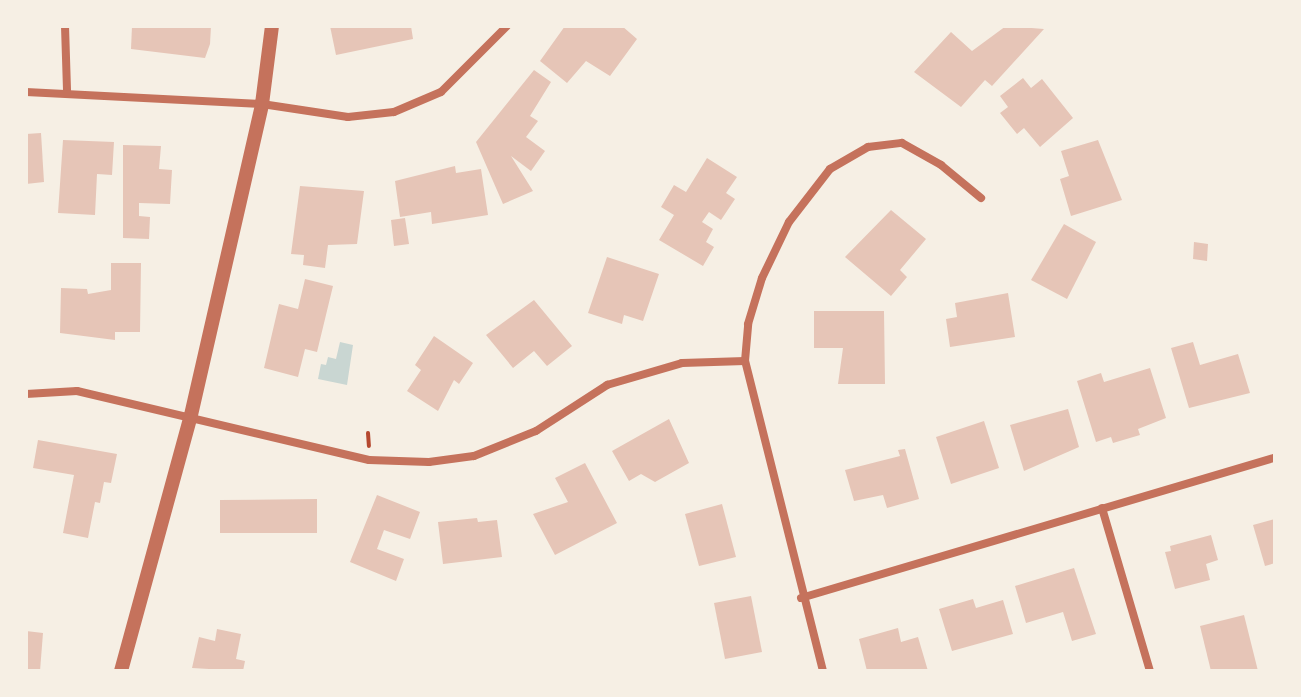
<!DOCTYPE html>
<style>
body{margin:0}
#map{position:relative;width:1301px;height:697px;overflow:hidden;background:#f6efe4;font-family:"Open Sans",sans-serif}
div>[style]{position:absolute}
.water>*{inset:0;background:#c9d6d2}
.building>*{inset:0;background:#e6c5b7}
.path>*{height:4px;margin:-2px;padding:0 2px;transform-origin:2px;border-radius:2px;background:#b5482f}
.minor>*{height:8px;margin:-4px;padding:0 4px;transform-origin:4px;border-radius:4px;background:#c5725c}
.tertiary>*{height:14px;margin:-7px;padding:0 7px;transform-origin:7px;border-radius:7px;background:#c5725c}
span{translate:-50% -50%;white-space:nowrap;text-align:center;line-height:1.15;-webkit-text-stroke:6px #f6efe4;paint-order:stroke}
.frame{position:absolute;inset:0;border:28px solid #f6efe4;pointer-events:none}
</style>
<div id="map">
<div class="water">
<div style="clip-path:polygon(340px 342px,353px 345px,347px 385px,318px 379px,321px 364px,326px 365px,328px 357px,336px 359px)"></div>
</div>
<div class="building">
<div style="clip-path:polygon(132px 26px,211px 26px,210px 44px,205px 58px,131px 49px)"></div>
<div style="clip-path:polygon(330px 26px,411px 26px,413px 39px,336px 55px)"></div>
<div style="clip-path:polygon(565px 26px,622px 26px,637px 39px,610px 76px,586px 61px,567px 83px,540px 61px)"></div>
<div style="clip-path:polygon(1006px 26px,1044px 29px,992px 86px,985px 80px,961px 107px,914px 72px,951px 32px,972px 51px)"></div>
<div style="clip-path:polygon(534px 70px,551px 82px,530px 116px,538px 121px,526px 137px,545px 151px,531px 171px,511px 156px,533px 191px,503px 204px,476px 142px)"></div>
<div style="clip-path:polygon(1023px 78px,1031px 88px,1042px 79px,1073px 118px,1040px 147px,1024px 128px,1017px 134px,1000px 113px,1008px 107px,1000px 96px)"></div>
<div style="clip-path:polygon(41px 133px,44px 182px,26px 184px,26px 134px)"></div>
<div style="clip-path:polygon(63px 140px,114px 142px,112px 175px,97px 174px,95px 215px,58px 213px)"></div>
<div style="clip-path:polygon(1098px 140px,1122px 200px,1071px 216px,1060px 179px,1069px 176px,1061px 151px)"></div>
<div style="clip-path:polygon(123px 145px,161px 146px,159px 169px,172px 170px,170px 204px,139px 203px,139px 216px,150px 217px,149px 239px,123px 238px)"></div>
<div style="clip-path:polygon(707px 158px,737px 177px,726px 193px,735px 199px,721px 220px,709px 212px,702px 222px,713px 229px,706px 242px,714px 247px,703px 266px,659px 240px,674px 215px,661px 207px,674px 185px,686px 192px)"></div>
<div style="clip-path:polygon(455px 166px,456px 173px,481px 169px,488px 215px,432px 224px,431px 212px,400px 217px,395px 181px)"></div>
<div style="clip-path:polygon(300px 186px,364px 191px,357px 244px,328px 245px,325px 268px,303px 265px,304px 255px,291px 254px)"></div>
<div style="clip-path:polygon(891px 210px,926px 239px,900px 270px,907px 277px,891px 296px,845px 257px)"></div>
<div style="clip-path:polygon(405px 218px,409px 244px,394px 246px,391px 220px)"></div>
<div style="clip-path:polygon(1064px 224px,1096px 242px,1067px 299px,1031px 280px)"></div>
<div style="clip-path:polygon(1194px 242px,1208px 244px,1207px 261px,1193px 259px)"></div>
<div style="clip-path:polygon(607px 257px,659px 274px,643px 321px,624px 315px,622px 324px,588px 313px)"></div>
<div style="clip-path:polygon(111px 263px,141px 263px,140px 332px,115px 332px,115px 340px,60px 333px,61px 288px,87px 289px,88px 294px,111px 290px)"></div>
<div style="clip-path:polygon(305px 279px,333px 286px,317px 352px,305px 349px,298px 377px,264px 368px,279px 304px,298px 309px)"></div>
<div style="clip-path:polygon(1008px 293px,1015px 337px,950px 347px,946px 319px,957px 317px,955px 303px)"></div>
<div style="clip-path:polygon(534px 300px,572px 346px,547px 366px,534px 351px,513px 368px,486px 335px)"></div>
<div style="clip-path:polygon(814px 311px,884px 311px,885px 384px,838px 384px,843px 348px,814px 348px)"></div>
<div style="clip-path:polygon(434px 336px,473px 363px,459px 384px,454px 380px,438px 411px,407px 391px,421px 370px,415px 365px)"></div>
<div style="clip-path:polygon(1193px 342px,1200px 365px,1238px 354px,1250px 393px,1189px 408px,1171px 348px)"></div>
<div style="clip-path:polygon(1150px 368px,1166px 418px,1138px 429px,1140px 435px,1113px 443px,1111px 437px,1096px 442px,1077px 381px,1101px 373px,1104px 382px)"></div>
<div style="clip-path:polygon(1068px 409px,1079px 447px,1024px 471px,1010px 425px)"></div>
<div style="clip-path:polygon(669px 419px,689px 463px,655px 482px,641px 474px,629px 481px,612px 451px)"></div>
<div style="clip-path:polygon(984px 421px,999px 468px,951px 484px,936px 437px)"></div>
<div style="clip-path:polygon(38px 440px,117px 454px,111px 483px,104px 482px,100px 503px,95px 502px,88px 538px,63px 533px,74px 475px,33px 468px)"></div>
<div style="clip-path:polygon(905px 449px,919px 499px,887px 508px,883px 495px,854px 501px,845px 470px,900px 456px,898px 450px)"></div>
<div style="clip-path:polygon(585px 463px,617px 523px,555px 555px,533px 514px,568px 502px,555px 478px)"></div>
<div style="clip-path:polygon(377px 495px,420px 512px,410px 539px,384px 530px,377px 549px,404px 559px,396px 581px,350px 562px)"></div>
<div style="clip-path:polygon(317px 499px,317px 533px,220px 533px,220px 500px)"></div>
<div style="clip-path:polygon(722px 504px,736px 557px,699px 566px,685px 514px)"></div>
<div style="clip-path:polygon(477px 518px,478px 522px,497px 520px,502px 557px,443px 564px,438px 522px)"></div>
<div style="clip-path:polygon(1275px 519px,1275px 563px,1265px 566px,1253px 525px)"></div>
<div style="clip-path:polygon(1211px 535px,1218px 560px,1206px 564px,1210px 580px,1175px 589px,1165px 552px,1171px 551px,1170px 546px)"></div>
<div style="clip-path:polygon(1074px 568px,1096px 634px,1072px 641px,1063px 612px,1026px 623px,1015px 586px)"></div>
<div style="clip-path:polygon(751px 596px,762px 652px,725px 659px,714px 603px)"></div>
<div style="clip-path:polygon(973px 599px,976px 608px,1003px 600px,1013px 634px,952px 651px,939px 609px)"></div>
<div style="clip-path:polygon(1244px 615px,1258px 671px,1211px 671px,1200px 626px)"></div>
<div style="clip-path:polygon(898px 628px,901px 642px,918px 637px,928px 671px,867px 671px,859px 639px)"></div>
<div style="clip-path:polygon(217px 629px,241px 634px,236px 659px,245px 661px,243px 671px,192px 668px,199px 637px,215px 641px)"></div>
<div style="clip-path:polygon(26px 631px,43px 633px,40px 671px,26px 671px)"></div>
</div>
<div class="path">
<div style="left:368px;top:433px;width:13px;rotate:86deg"></div>
</div>
<div class="minor">
<div style="left:65px;top:26px;width:64px;rotate:88.2deg"></div>
<div style="left:26px;top:92px;width:236px;rotate:2.9deg"></div>
<div style="left:262px;top:104px;width:87px;rotate:8.6deg"></div>
<div style="left:348px;top:117px;width:46px;rotate:-6.2deg"></div>
<div style="left:394px;top:112px;width:51px;rotate:-23.1deg"></div>
<div style="left:441px;top:92px;width:93px;rotate:-45deg"></div>
<div style="left:26px;top:394px;width:51px;rotate:-3.4deg"></div>
<div style="left:77px;top:391px;width:300px;rotate:13.3deg"></div>
<div style="left:369px;top:460px;width:60px;rotate:1.9deg"></div>
<div style="left:429px;top:462px;width:45px;rotate:-7.6deg"></div>
<div style="left:474px;top:456px;width:67px;rotate:-22deg"></div>
<div style="left:536px;top:431px;width:85px;rotate:-32.9deg"></div>
<div style="left:607px;top:385px;width:78px;rotate:-16.3deg"></div>
<div style="left:682px;top:363px;width:63px;rotate:-1.8deg"></div>
<div style="left:1102px;top:508px;width:170px;rotate:73.6deg"></div>
<div style="left:801px;top:598px;width:494px;rotate:-16.5deg"></div>
<div style="left:823px;top:671px;width:320px;rotate:-104.1deg"></div>
<div style="left:745px;top:361px;width:37px;rotate:-85deg"></div>
<div style="left:748px;top:324px;width:48px;rotate:-73.1deg"></div>
<div style="left:762px;top:278px;width:62px;rotate:-64.3deg"></div>
<div style="left:789px;top:222px;width:67px;rotate:-52.3deg"></div>
<div style="left:830px;top:169px;width:44px;rotate:-30.1deg"></div>
<div style="left:868px;top:147px;width:34px;rotate:-7deg"></div>
<div style="left:902px;top:143px;width:45px;rotate:29.4deg"></div>
<div style="left:941px;top:165px;width:52px;rotate:39.5deg"></div>
</div>
<div class="tertiary">
<div style="left:121px;top:671px;width:265px;rotate:-74.7deg"></div>
<div style="left:191px;top:415px;width:319px;rotate:-77.1deg"></div>
<div style="left:262px;top:104px;width:79px;rotate:-82.7deg"></div>
</div>
<div class="frame"></div>
</div>
